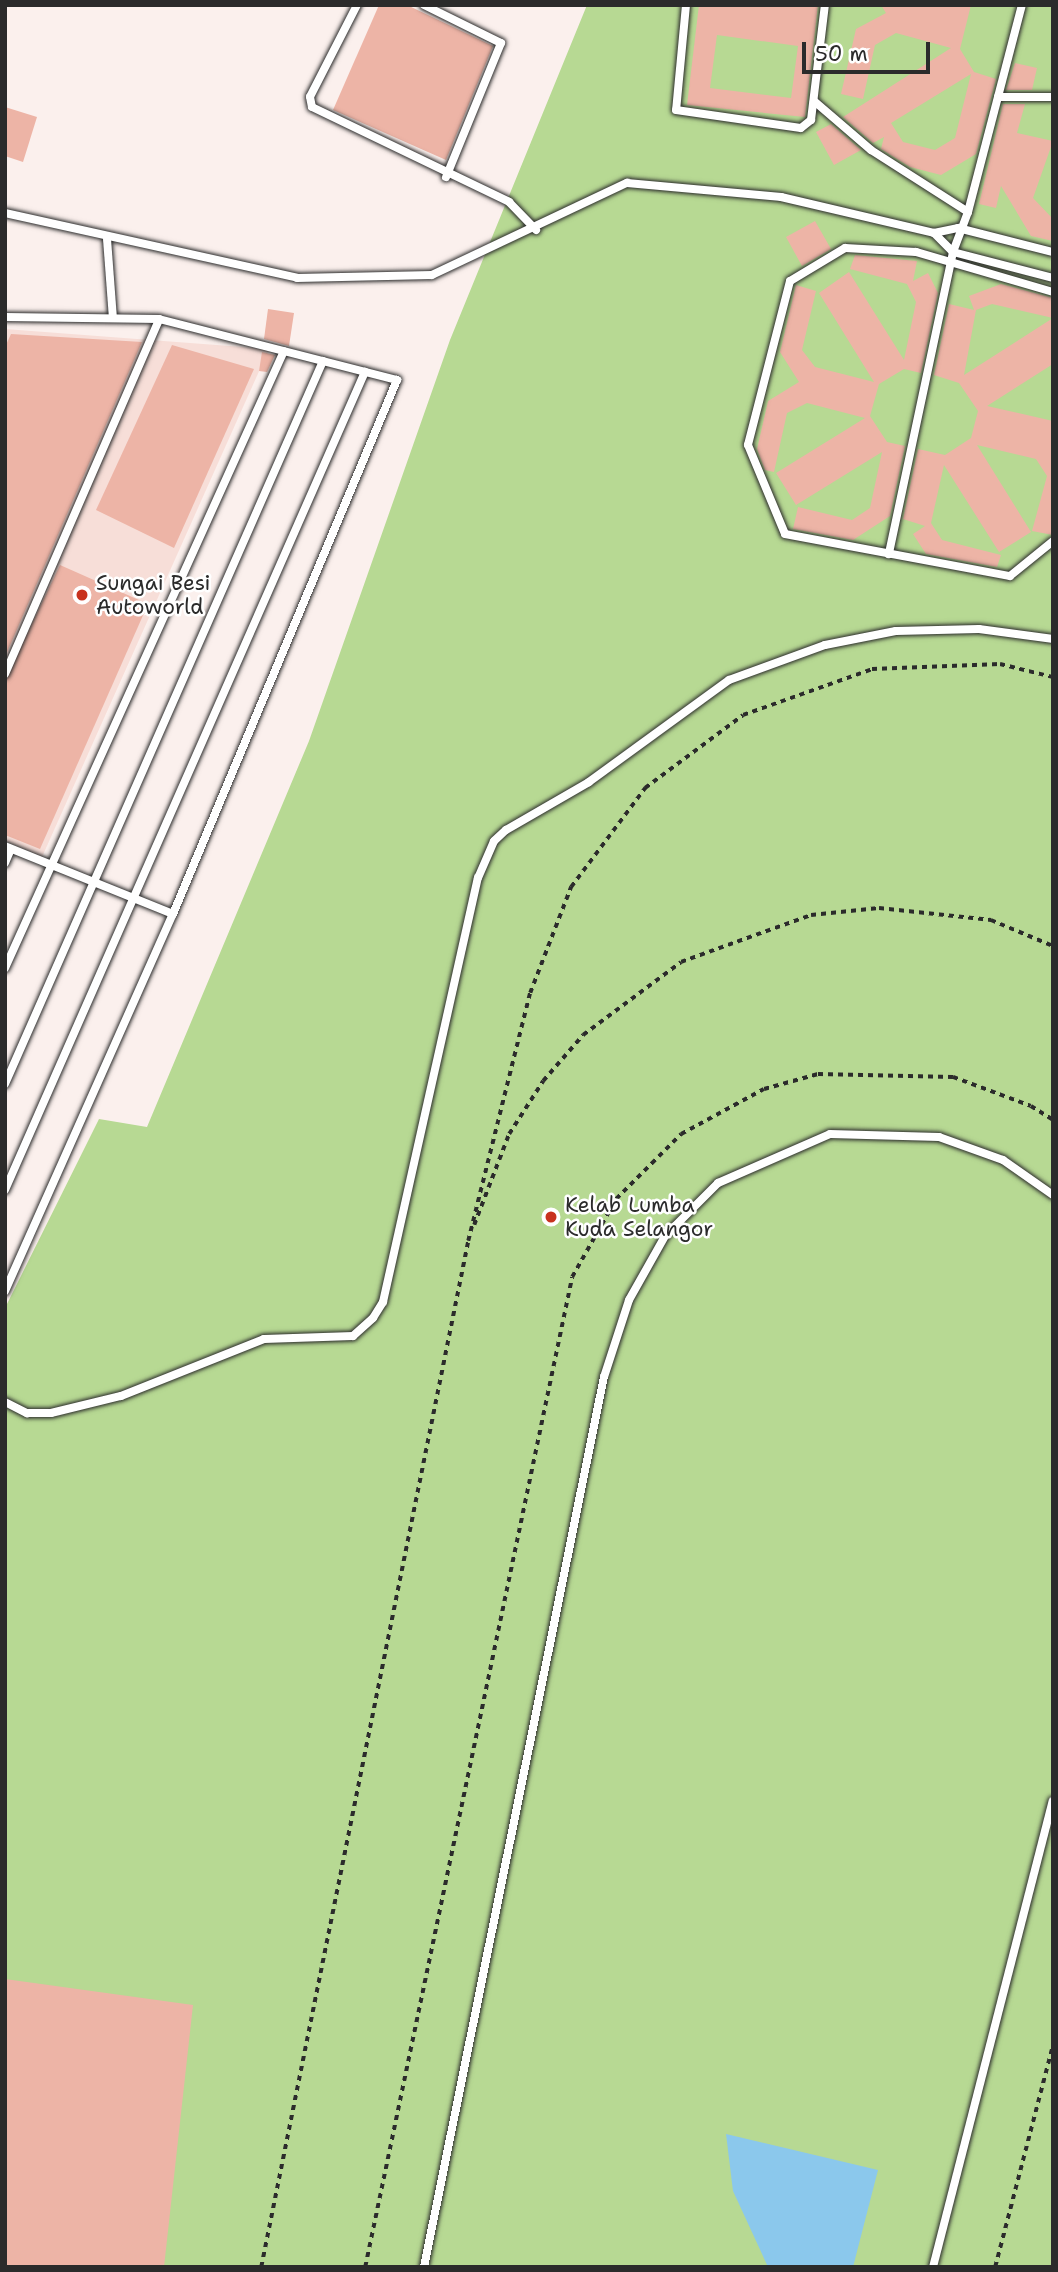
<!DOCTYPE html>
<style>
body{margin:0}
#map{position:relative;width:1058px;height:2272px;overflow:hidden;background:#fbf0ed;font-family:"Shantell Sans",sans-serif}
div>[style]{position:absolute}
.built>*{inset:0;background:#f7ded8}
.green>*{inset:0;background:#b7d993}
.water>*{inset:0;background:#8bc8ec}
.building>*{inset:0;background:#edb4a6}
.path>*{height:3.5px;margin-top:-1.75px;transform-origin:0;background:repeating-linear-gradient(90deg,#2b2b2b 0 5px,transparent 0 10px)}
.roads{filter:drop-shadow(0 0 2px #2b2b2b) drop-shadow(0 0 2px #2b2b2b)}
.lane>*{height:8px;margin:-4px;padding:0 4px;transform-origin:4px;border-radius:4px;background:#fff}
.dots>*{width:19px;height:19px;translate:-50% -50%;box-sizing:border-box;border:4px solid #fff;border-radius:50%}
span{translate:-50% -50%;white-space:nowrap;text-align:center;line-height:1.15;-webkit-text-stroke:5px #fff;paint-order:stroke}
.poi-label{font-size:21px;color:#2b2b2b}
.left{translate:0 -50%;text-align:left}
.frame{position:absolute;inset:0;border:7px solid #2b2b2b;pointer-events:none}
.scale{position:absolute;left:802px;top:42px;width:128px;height:32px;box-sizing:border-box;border:4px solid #2b2b2b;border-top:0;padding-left:9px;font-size:21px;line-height:24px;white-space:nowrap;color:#2b2b2b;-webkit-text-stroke:5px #fff;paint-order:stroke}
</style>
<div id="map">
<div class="built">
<div style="clip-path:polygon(5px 329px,269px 349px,42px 857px,5px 841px)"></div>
</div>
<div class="green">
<div style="clip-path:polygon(587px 5px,1053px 5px,1053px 2267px,5px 2267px,5px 1308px,99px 1119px,147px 1127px,309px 741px,450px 340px)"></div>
</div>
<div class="water">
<div style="clip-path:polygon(726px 2134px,878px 2170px,853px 2267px,768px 2267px,733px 2191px)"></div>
</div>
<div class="building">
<div style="clip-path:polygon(379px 5px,407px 5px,493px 46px,446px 160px,333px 110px)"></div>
<div style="clip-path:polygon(evenodd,699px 5px,818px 5px,805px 117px,687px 105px,699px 5px,717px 35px,798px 46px,791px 98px,710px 88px,717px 35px)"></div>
<div style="clip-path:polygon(evenodd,881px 5px,971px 5px,960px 49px,974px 72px,996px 79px,976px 154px,941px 175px,910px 167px,881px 149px,884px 137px,873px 143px,843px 117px,951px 48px,896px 33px,875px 45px,863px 99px,841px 94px,856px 29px,886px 13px,881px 5px,971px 74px,955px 138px,935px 150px,903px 142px,891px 123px,971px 74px)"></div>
<div style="clip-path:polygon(1015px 63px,1037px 68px,1032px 90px,1006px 90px)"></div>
<div style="clip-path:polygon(1003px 104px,1025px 104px,1017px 133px,1053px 141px,1033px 198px,1053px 219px,1053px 241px,1031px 236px,1001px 186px,996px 208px,979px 204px)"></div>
<div style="clip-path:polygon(5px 107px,37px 117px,23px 162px,5px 156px)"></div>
<div style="clip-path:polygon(831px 124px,861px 150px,834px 165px,816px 132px)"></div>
<div style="clip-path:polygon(815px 221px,831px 249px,802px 266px,786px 237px)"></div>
<div style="clip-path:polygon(855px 255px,917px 261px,913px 281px,928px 273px,938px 293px,921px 373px,904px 369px,879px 384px,870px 416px,887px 442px,905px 446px,890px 516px,853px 540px,793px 529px,798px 507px,852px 520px,870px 508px,882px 452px,796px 505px,776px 473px,865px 418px,807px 403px,787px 413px,774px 472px,765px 470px,757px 449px,768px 401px,799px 382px,780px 352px,796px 285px,816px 291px,802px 350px,815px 367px,874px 382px,819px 293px,849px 272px,904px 360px,916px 302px,907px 284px,850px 269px)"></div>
<div style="clip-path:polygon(1001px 284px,1053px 298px,1053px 318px,992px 304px,976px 310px,964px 375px,1053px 318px,1053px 364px,987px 406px,1053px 421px,1053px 535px,1032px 531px,1047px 476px,1036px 459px,977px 445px,1031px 532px,999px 552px,944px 465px,931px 523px,942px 540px,1001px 555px,997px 567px,926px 554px,913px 534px,925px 526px,903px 519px,918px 449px,945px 455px,971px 438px,978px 411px,959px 383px,934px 375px,949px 304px,974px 310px,969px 296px)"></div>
<div style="clip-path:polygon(268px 309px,294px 313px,289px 346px,264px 339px)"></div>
<div style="clip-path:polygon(11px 334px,142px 342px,5px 657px,5px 347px)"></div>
<div style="clip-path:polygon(172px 345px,254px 369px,174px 548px,96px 510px)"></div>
<div style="clip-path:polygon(262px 352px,275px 355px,267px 372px,259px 371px)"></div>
<div style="clip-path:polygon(60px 565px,148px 604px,40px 849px,5px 835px,5px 680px)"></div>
<div style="clip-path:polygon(5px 1979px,193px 2005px,164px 2267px,5px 2267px)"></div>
</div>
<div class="path">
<div style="left:474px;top:1225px;width:97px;rotate:-69deg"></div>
<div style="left:509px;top:1134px;width:63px;rotate:-57.3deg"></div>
<div style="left:543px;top:1081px;width:61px;rotate:-49deg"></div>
<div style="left:583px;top:1035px;width:122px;rotate:-36.7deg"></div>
<div style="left:681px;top:962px;width:138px;rotate:-19.9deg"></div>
<div style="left:811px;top:915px;width:68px;rotate:-5.9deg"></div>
<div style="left:879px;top:908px;width:113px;rotate:6.1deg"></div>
<div style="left:991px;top:920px;width:67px;rotate:22.8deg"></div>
<div style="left:261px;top:2267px;width:1047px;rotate:-78.59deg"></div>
<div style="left:468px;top:1241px;width:256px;rotate:-76deg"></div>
<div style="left:530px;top:993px;width:114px;rotate:-68.9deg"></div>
<div style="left:571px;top:887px;width:124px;rotate:-53.2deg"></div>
<div style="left:645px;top:788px;width:122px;rotate:-36.7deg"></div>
<div style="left:743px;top:715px;width:137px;rotate:-19.6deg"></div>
<div style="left:872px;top:669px;width:128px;rotate:-2.2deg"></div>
<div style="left:1000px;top:664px;width:55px;rotate:13.8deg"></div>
<div style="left:365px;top:2267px;width:1011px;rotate:-78.19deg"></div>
<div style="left:572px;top:1277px;width:90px;rotate:-60.6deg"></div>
<div style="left:616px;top:1199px;width:92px;rotate:-45deg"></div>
<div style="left:681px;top:1134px;width:94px;rotate:-28.5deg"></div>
<div style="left:764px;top:1089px;width:56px;rotate:-15.5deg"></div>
<div style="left:818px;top:1074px;width:135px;rotate:1.3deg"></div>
<div style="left:953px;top:1077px;width:83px;rotate:20.4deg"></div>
<div style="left:1031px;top:1106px;width:26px;rotate:32deg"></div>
<div style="left:995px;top:2267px;width:230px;rotate:-75.4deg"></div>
</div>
<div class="roads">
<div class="lane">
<div style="left:357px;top:5px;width:103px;rotate:117.1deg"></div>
<div style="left:310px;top:97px;width:10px;rotate:79deg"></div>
<div style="left:312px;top:107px;width:219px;rotate:25.7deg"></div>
<div style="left:509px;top:202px;width:39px;rotate:46deg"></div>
<div style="left:424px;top:5px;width:86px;rotate:26.3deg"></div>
<div style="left:501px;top:43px;width:145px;rotate:112.3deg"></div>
<div style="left:686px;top:5px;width:105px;rotate:95.4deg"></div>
<div style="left:676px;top:110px;width:126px;rotate:8.2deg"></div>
<div style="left:801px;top:128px;width:13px;rotate:-39deg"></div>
<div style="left:811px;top:120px;width:116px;rotate:-83.1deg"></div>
<div style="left:998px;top:97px;width:55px"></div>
<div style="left:814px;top:101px;width:75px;rotate:40.7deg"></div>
<div style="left:871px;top:150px;width:115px;rotate:32.6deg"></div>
<div style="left:968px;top:212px;width:43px;rotate:110.6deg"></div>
<div style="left:953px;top:252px;width:309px;rotate:102deg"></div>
<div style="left:968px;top:212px;width:214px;rotate:-75.4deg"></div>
<div style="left:5px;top:213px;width:299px;rotate:12.5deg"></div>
<div style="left:297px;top:278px;width:135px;rotate:-1.3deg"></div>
<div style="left:432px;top:275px;width:216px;rotate:-25.3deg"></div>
<div style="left:627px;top:183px;width:155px;rotate:5.2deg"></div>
<div style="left:781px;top:197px;width:157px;rotate:13.2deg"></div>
<div style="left:934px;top:233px;width:25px;rotate:-12deg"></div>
<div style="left:958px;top:228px;width:98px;rotate:14.2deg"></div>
<div style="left:934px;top:233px;width:27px;rotate:45deg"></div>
<div style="left:953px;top:252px;width:103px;rotate:14.6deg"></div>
<div style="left:107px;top:239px;width:79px;rotate:85.7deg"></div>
<div style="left:1053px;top:292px;width:143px;rotate:-163.7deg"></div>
<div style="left:916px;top:252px;width:71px;rotate:-176.8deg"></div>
<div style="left:845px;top:248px;width:64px;rotate:149deg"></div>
<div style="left:790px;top:281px;width:169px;rotate:104.4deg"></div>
<div style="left:748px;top:445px;width:96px;rotate:67.4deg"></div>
<div style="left:785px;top:534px;width:229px;rotate:10.6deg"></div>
<div style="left:1010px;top:576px;width:55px;rotate:-39.1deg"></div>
<div style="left:5px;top:317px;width:154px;rotate:0.7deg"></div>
<div style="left:159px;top:319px;width:246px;rotate:14.4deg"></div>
<div style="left:397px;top:380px;width:579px;rotate:112.76deg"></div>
<div style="left:173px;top:914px;width:181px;rotate:-158deg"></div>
<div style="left:5px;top:674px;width:387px;rotate:-66.5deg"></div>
<div style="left:5px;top:863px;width:15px;rotate:-67deg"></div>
<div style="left:5px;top:968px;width:677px;rotate:-65.67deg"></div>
<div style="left:5px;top:1084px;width:790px;rotate:-66.26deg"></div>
<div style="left:5px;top:1190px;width:894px;rotate:-66.25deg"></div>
<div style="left:5px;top:1291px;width:413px;rotate:-66deg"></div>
<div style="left:5px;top:1402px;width:25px;rotate:27deg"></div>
<div style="left:27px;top:1413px;width:24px"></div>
<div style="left:51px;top:1413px;width:72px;rotate:-13.7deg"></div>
<div style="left:121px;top:1396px;width:154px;rotate:-21.7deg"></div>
<div style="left:264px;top:1339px;width:89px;rotate:-1.9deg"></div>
<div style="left:353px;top:1336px;width:27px;rotate:-42deg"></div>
<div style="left:373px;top:1318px;width:19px;rotate:-58deg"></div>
<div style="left:383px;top:1302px;width:435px;rotate:-77.4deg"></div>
<div style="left:478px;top:878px;width:40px;rotate:-66.6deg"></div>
<div style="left:494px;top:841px;width:16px;rotate:-43deg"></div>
<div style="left:506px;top:830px;width:96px;rotate:-30deg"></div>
<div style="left:589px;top:782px;width:173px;rotate:-36.1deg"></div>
<div style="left:729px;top:680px;width:102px;rotate:-20deg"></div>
<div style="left:825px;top:645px;width:72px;rotate:-11.2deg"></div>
<div style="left:896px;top:631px;width:83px;rotate:-1.4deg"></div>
<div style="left:979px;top:629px;width:75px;rotate:7.7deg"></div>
<div style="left:424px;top:2267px;width:908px;rotate:-78.57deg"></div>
<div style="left:604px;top:1377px;width:81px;rotate:-72deg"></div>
<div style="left:629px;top:1300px;width:73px;rotate:-60.6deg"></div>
<div style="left:665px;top:1236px;width:75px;rotate:-45deg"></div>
<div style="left:718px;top:1183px;width:122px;rotate:-23.6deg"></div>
<div style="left:830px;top:1134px;width:109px;rotate:1.6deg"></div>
<div style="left:939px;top:1137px;width:68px;rotate:19.8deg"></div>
<div style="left:1003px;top:1160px;width:61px;rotate:35deg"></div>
<div style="left:933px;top:2267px;width:481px;rotate:-75.6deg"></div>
</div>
</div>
<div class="dots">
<div style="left:82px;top:595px;background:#c8321e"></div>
<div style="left:551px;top:1217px;background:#c8321e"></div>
</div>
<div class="poi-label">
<span class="left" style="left:96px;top:595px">Sungai Besi<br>Autoworld</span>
<span class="left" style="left:565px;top:1217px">Kelab Lumba<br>Kuda Selangor</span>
</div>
<div class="frame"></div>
<div class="scale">50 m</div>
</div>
